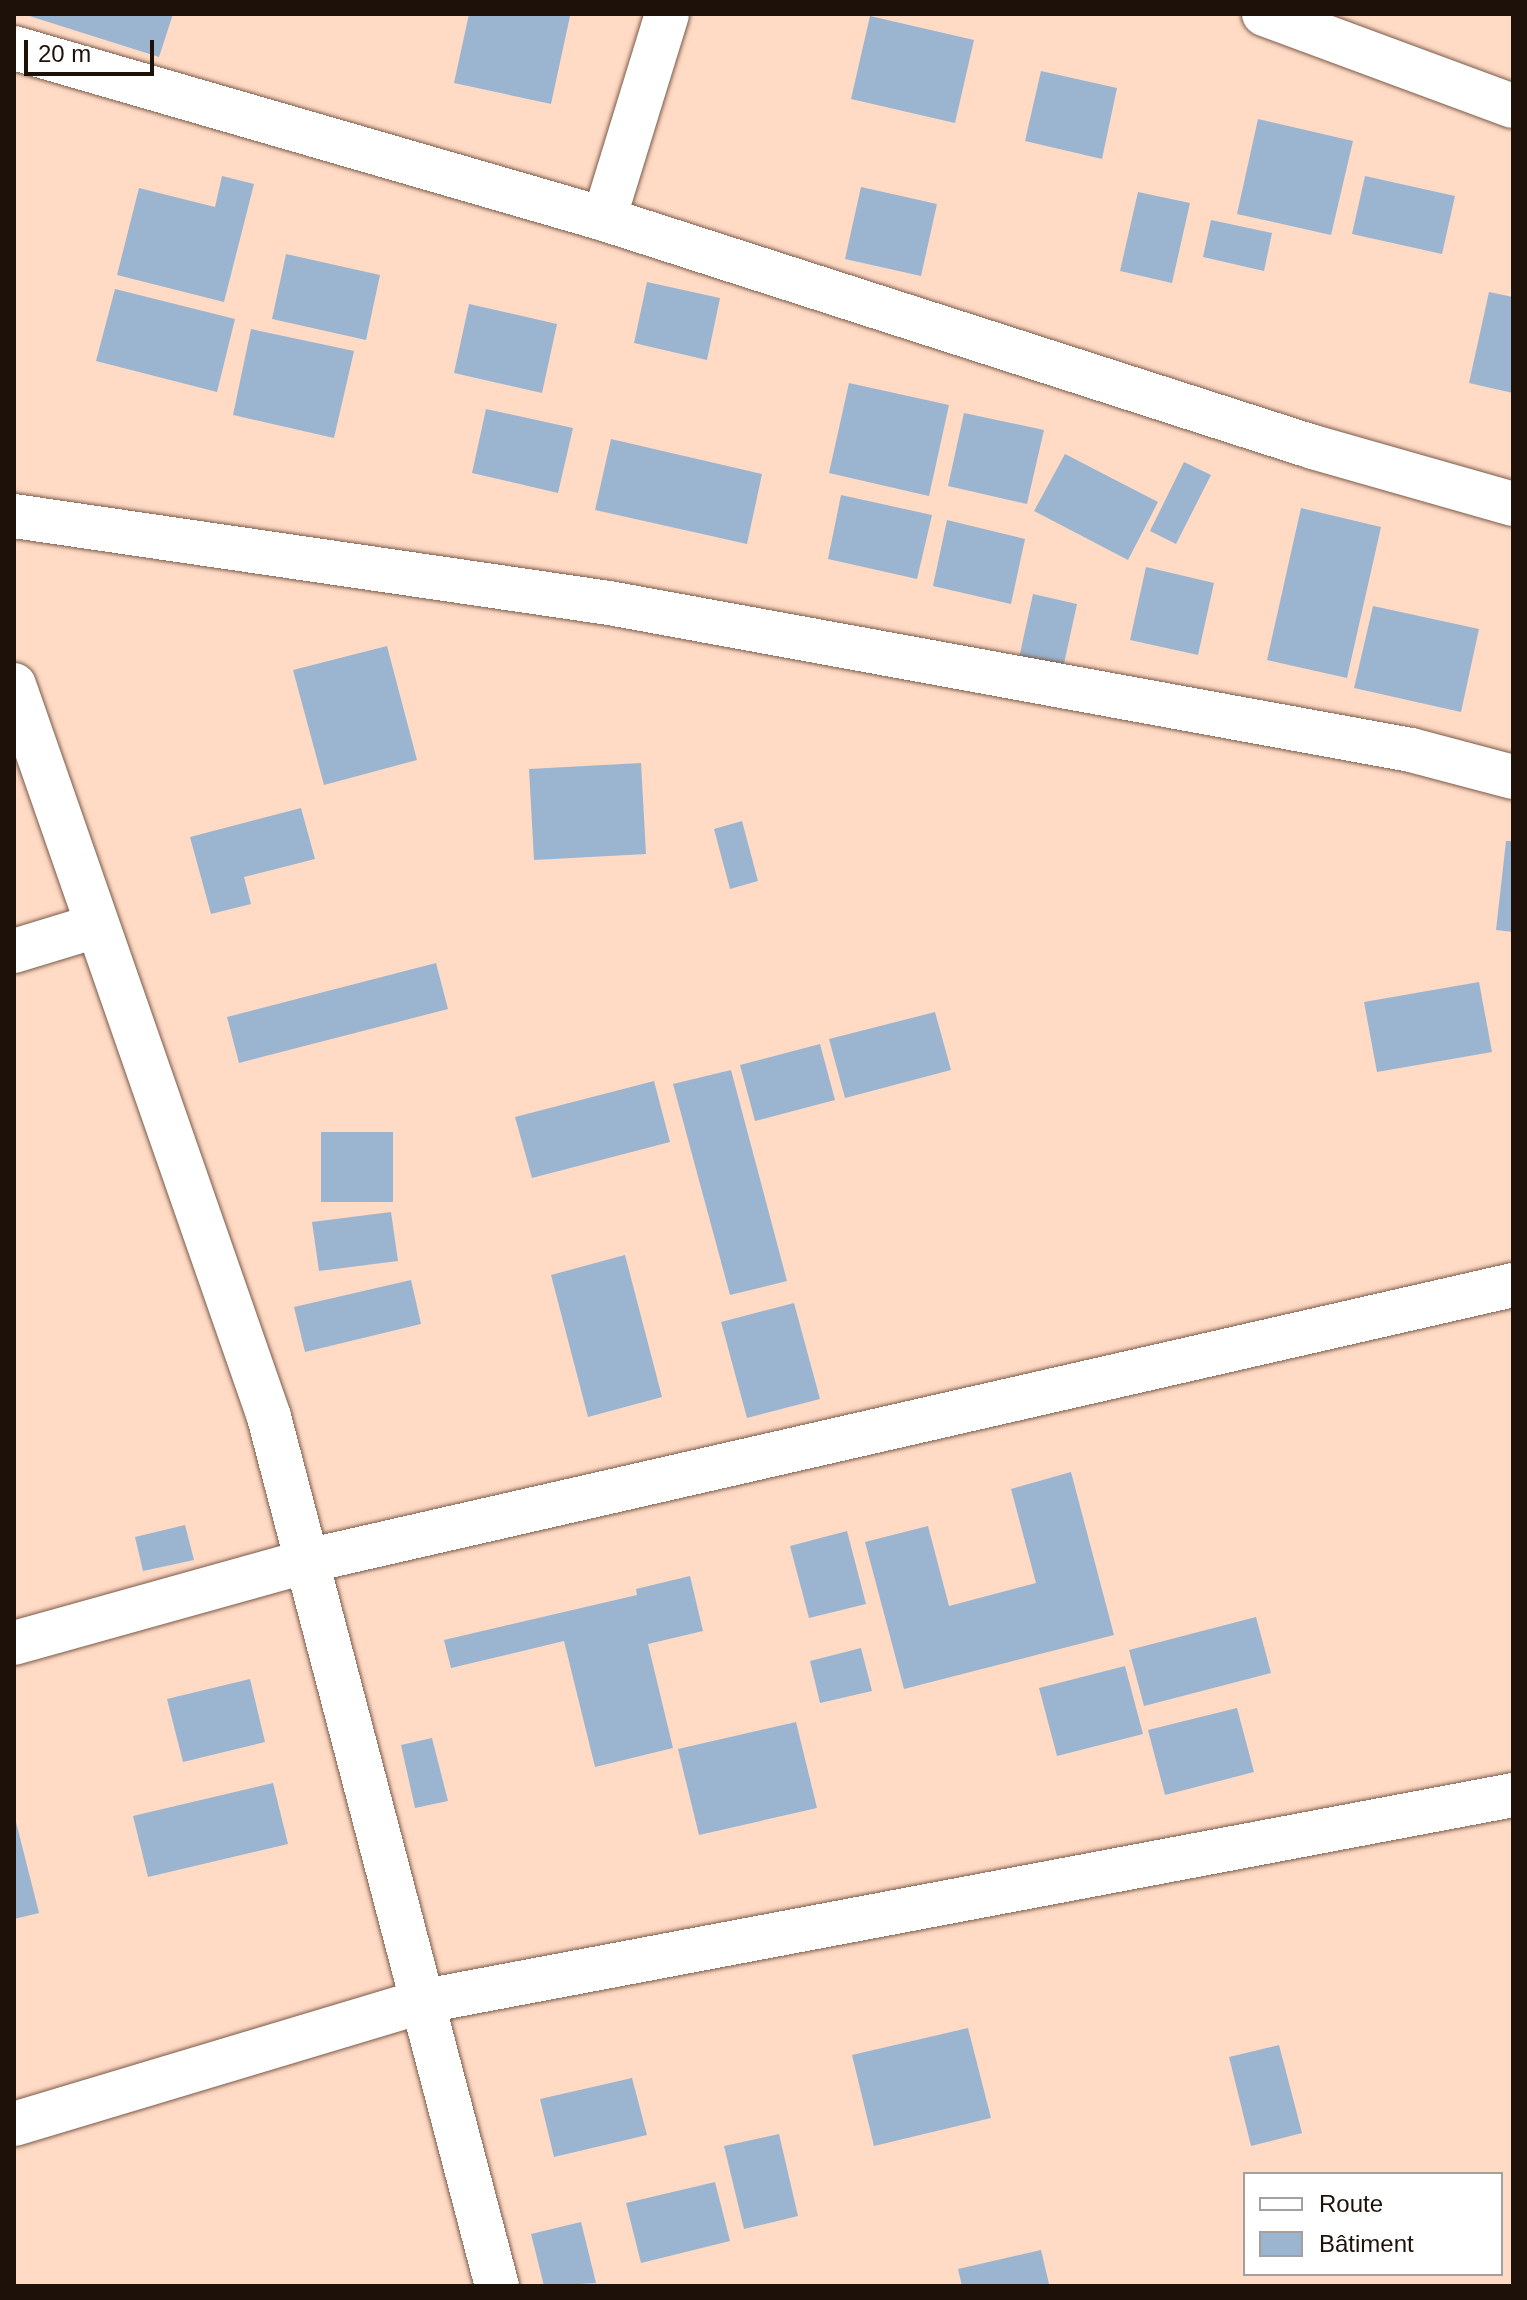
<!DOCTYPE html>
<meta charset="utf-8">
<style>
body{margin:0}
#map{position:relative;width:1527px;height:2300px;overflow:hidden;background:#ffdac5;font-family:Helvetica,sans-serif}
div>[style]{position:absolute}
.building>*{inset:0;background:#9bb5d1}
.roads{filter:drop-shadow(0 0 2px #7a5b49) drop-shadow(0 0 2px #7a5b49)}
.minor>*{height:44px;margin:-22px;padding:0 22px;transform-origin:22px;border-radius:22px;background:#fff}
span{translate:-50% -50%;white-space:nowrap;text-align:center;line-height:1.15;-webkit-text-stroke:8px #fff;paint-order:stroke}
.frame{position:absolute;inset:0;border:16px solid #1e110a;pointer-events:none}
.legend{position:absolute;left:1243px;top:2172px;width:260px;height:104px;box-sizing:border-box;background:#fff;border:2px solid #a5a09d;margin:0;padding:10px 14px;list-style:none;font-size:24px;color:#1e110a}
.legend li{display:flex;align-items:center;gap:16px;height:40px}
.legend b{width:40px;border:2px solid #a5a09d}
.scale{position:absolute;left:24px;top:40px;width:130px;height:36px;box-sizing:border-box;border:4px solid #1e110a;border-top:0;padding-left:10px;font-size:24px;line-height:28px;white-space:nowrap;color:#1e110a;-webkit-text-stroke:6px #fff;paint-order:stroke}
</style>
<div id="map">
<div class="building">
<div style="clip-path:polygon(23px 14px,173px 14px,159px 57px)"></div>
<div style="clip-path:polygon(469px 14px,570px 16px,551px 104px,454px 83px)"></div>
<div style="clip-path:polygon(870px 16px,974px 40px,955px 123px,851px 99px)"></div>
<div style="clip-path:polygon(1041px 71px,1117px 88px,1102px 159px,1025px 141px)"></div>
<div style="clip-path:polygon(1258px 119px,1353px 141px,1331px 235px,1237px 214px)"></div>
<div style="clip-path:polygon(222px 176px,254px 184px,224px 302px,117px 275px,139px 188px,215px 207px)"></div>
<div style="clip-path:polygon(1365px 176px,1455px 196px,1442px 254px,1352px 234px)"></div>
<div style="clip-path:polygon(861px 187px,937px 204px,921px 276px,845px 259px)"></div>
<div style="clip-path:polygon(1138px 192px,1190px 203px,1172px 283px,1120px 271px)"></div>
<div style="clip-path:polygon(1211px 220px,1272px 233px,1264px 271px,1203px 257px)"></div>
<div style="clip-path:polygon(286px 254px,380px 275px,366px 340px,272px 319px)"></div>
<div style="clip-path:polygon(647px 282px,720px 298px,707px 360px,634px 343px)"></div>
<div style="clip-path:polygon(115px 289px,235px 319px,217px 392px,96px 361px)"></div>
<div style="clip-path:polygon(1489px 292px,1513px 297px,1513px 393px,1469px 383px)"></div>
<div style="clip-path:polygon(469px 304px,557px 324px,542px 393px,454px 373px)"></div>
<div style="clip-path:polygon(251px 329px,354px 351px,334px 438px,233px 415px)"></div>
<div style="clip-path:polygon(849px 383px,949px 405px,929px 496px,829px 473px)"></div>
<div style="clip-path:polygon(486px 409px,573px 428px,558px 493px,472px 473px)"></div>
<div style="clip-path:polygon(964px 413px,1044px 430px,1027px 504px,948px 486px)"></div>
<div style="clip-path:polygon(611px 439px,762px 474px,747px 544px,595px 510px)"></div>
<div style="clip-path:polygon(1065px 454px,1158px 502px,1128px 560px,1034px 511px)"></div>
<div style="clip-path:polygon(1184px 462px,1211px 475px,1176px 544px,1150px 531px)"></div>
<div style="clip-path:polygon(841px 495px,932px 515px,917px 579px,828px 559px)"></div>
<div style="clip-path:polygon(1301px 508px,1381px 527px,1347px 678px,1267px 660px)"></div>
<div style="clip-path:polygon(947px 520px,1025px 539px,1011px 604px,933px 586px)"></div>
<div style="clip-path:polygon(1146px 567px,1214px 583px,1198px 655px,1130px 640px)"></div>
<div style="clip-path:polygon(1033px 594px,1077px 604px,1063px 668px,1019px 658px)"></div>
<div style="clip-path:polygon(1373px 606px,1479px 629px,1461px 712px,1354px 688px)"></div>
<div style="clip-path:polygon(387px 646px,417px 760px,324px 785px,293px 670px)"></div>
<div style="clip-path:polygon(641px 763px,646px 854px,534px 860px,529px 769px)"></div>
<div style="clip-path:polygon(301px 808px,315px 859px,244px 877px,251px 904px,211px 914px,190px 837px)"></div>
<div style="clip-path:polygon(742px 821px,758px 881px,730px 889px,714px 829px)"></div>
<div style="clip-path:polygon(1506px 841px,1513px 841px,1513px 932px,1496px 930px)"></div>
<div style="clip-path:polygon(436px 963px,448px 1009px,239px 1063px,227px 1017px)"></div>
<div style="clip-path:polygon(1479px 982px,1492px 1052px,1377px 1072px,1364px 1002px)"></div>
<div style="clip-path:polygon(935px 1012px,951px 1070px,845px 1098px,829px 1039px)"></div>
<div style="clip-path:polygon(820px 1044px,835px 1100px,755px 1121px,740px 1065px)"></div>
<div style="clip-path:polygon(731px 1070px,787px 1281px,730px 1295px,673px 1084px)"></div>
<div style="clip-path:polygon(654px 1081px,670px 1142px,532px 1178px,515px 1117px)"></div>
<div style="clip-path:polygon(321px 1132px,393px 1132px,393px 1202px,321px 1202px)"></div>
<div style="clip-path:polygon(391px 1212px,398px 1261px,319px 1271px,312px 1222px)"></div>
<div style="clip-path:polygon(625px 1255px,662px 1397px,588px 1417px,551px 1275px)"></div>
<div style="clip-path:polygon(411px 1280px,421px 1324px,305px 1352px,294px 1307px)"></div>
<div style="clip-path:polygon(794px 1303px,820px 1399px,747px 1418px,721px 1322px)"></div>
<div style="clip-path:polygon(1071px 1472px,1114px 1635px,904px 1689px,865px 1542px,928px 1526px,949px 1606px,1036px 1583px,1011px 1489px)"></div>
<div style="clip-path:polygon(185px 1525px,194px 1560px,143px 1571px,135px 1537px)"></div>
<div style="clip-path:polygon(847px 1531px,866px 1604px,809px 1618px,790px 1546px)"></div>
<div style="clip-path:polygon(690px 1576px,703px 1631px,648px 1644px,673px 1748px,595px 1767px,564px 1641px,451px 1668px,444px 1640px,637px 1595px,636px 1589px)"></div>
<div style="clip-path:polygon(1256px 1617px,1271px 1673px,1144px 1706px,1129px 1650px)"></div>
<div style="clip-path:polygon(861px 1648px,872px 1691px,820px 1703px,810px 1661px)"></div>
<div style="clip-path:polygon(1125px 1666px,1143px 1734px,1057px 1756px,1039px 1688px)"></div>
<div style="clip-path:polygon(250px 1679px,265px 1742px,183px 1762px,167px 1699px)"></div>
<div style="clip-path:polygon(1237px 1708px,1254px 1772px,1165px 1795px,1148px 1730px)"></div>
<div style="clip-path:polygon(796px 1722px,817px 1808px,699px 1835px,678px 1749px)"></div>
<div style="clip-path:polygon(432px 1738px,448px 1801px,415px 1808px,401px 1745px)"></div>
<div style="clip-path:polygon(273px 1783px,288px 1844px,148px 1877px,133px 1816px)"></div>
<div style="clip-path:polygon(14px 1814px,39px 1913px,14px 1919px)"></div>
<div style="clip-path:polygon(968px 2028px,991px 2118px,874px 2146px,852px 2055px)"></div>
<div style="clip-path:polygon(1279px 2045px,1302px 2133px,1251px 2146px,1229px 2057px)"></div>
<div style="clip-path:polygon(632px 2078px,647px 2135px,554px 2157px,540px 2099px)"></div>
<div style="clip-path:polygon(779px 2134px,798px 2216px,744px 2229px,724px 2146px)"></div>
<div style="clip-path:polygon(715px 2182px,730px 2241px,641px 2263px,626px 2203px)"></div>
<div style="clip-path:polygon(581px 2222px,596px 2283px,544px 2286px,531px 2234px)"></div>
<div style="clip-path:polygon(1041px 2250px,1049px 2284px,962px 2286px,958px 2269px)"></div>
</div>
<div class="roads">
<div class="minor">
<div style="left:1264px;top:14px;width:265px;rotate:20.3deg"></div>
<div style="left:14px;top:48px;width:614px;rotate:16.16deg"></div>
<div style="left:604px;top:219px;width:745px;rotate:17.83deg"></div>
<div style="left:1313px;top:447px;width:208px;rotate:15.9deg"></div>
<div style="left:604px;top:219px;width:214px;rotate:-72.9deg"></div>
<div style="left:14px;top:516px;width:601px;rotate:8.32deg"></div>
<div style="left:609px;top:603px;width:815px;rotate:10.39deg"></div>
<div style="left:1411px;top:750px;width:106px;rotate:14.8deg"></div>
<div style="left:14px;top:685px;width:775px;rotate:70.79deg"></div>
<div style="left:269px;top:1417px;width:898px;rotate:75.3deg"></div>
<div style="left:14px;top:951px;width:86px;rotate:-17deg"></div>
<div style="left:14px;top:1643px;width:304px;rotate:-15.6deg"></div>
<div style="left:307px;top:1561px;width:1237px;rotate:-12.89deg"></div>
<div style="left:14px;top:2124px;width:429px;rotate:-16.7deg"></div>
<div style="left:425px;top:2001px;width:1107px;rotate:-10.72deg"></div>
</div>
</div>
<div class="frame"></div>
<ul class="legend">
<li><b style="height:10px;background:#fff"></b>Route</li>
<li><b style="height:22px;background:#9bb5d1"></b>Bâtiment</li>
</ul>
<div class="scale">20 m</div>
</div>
